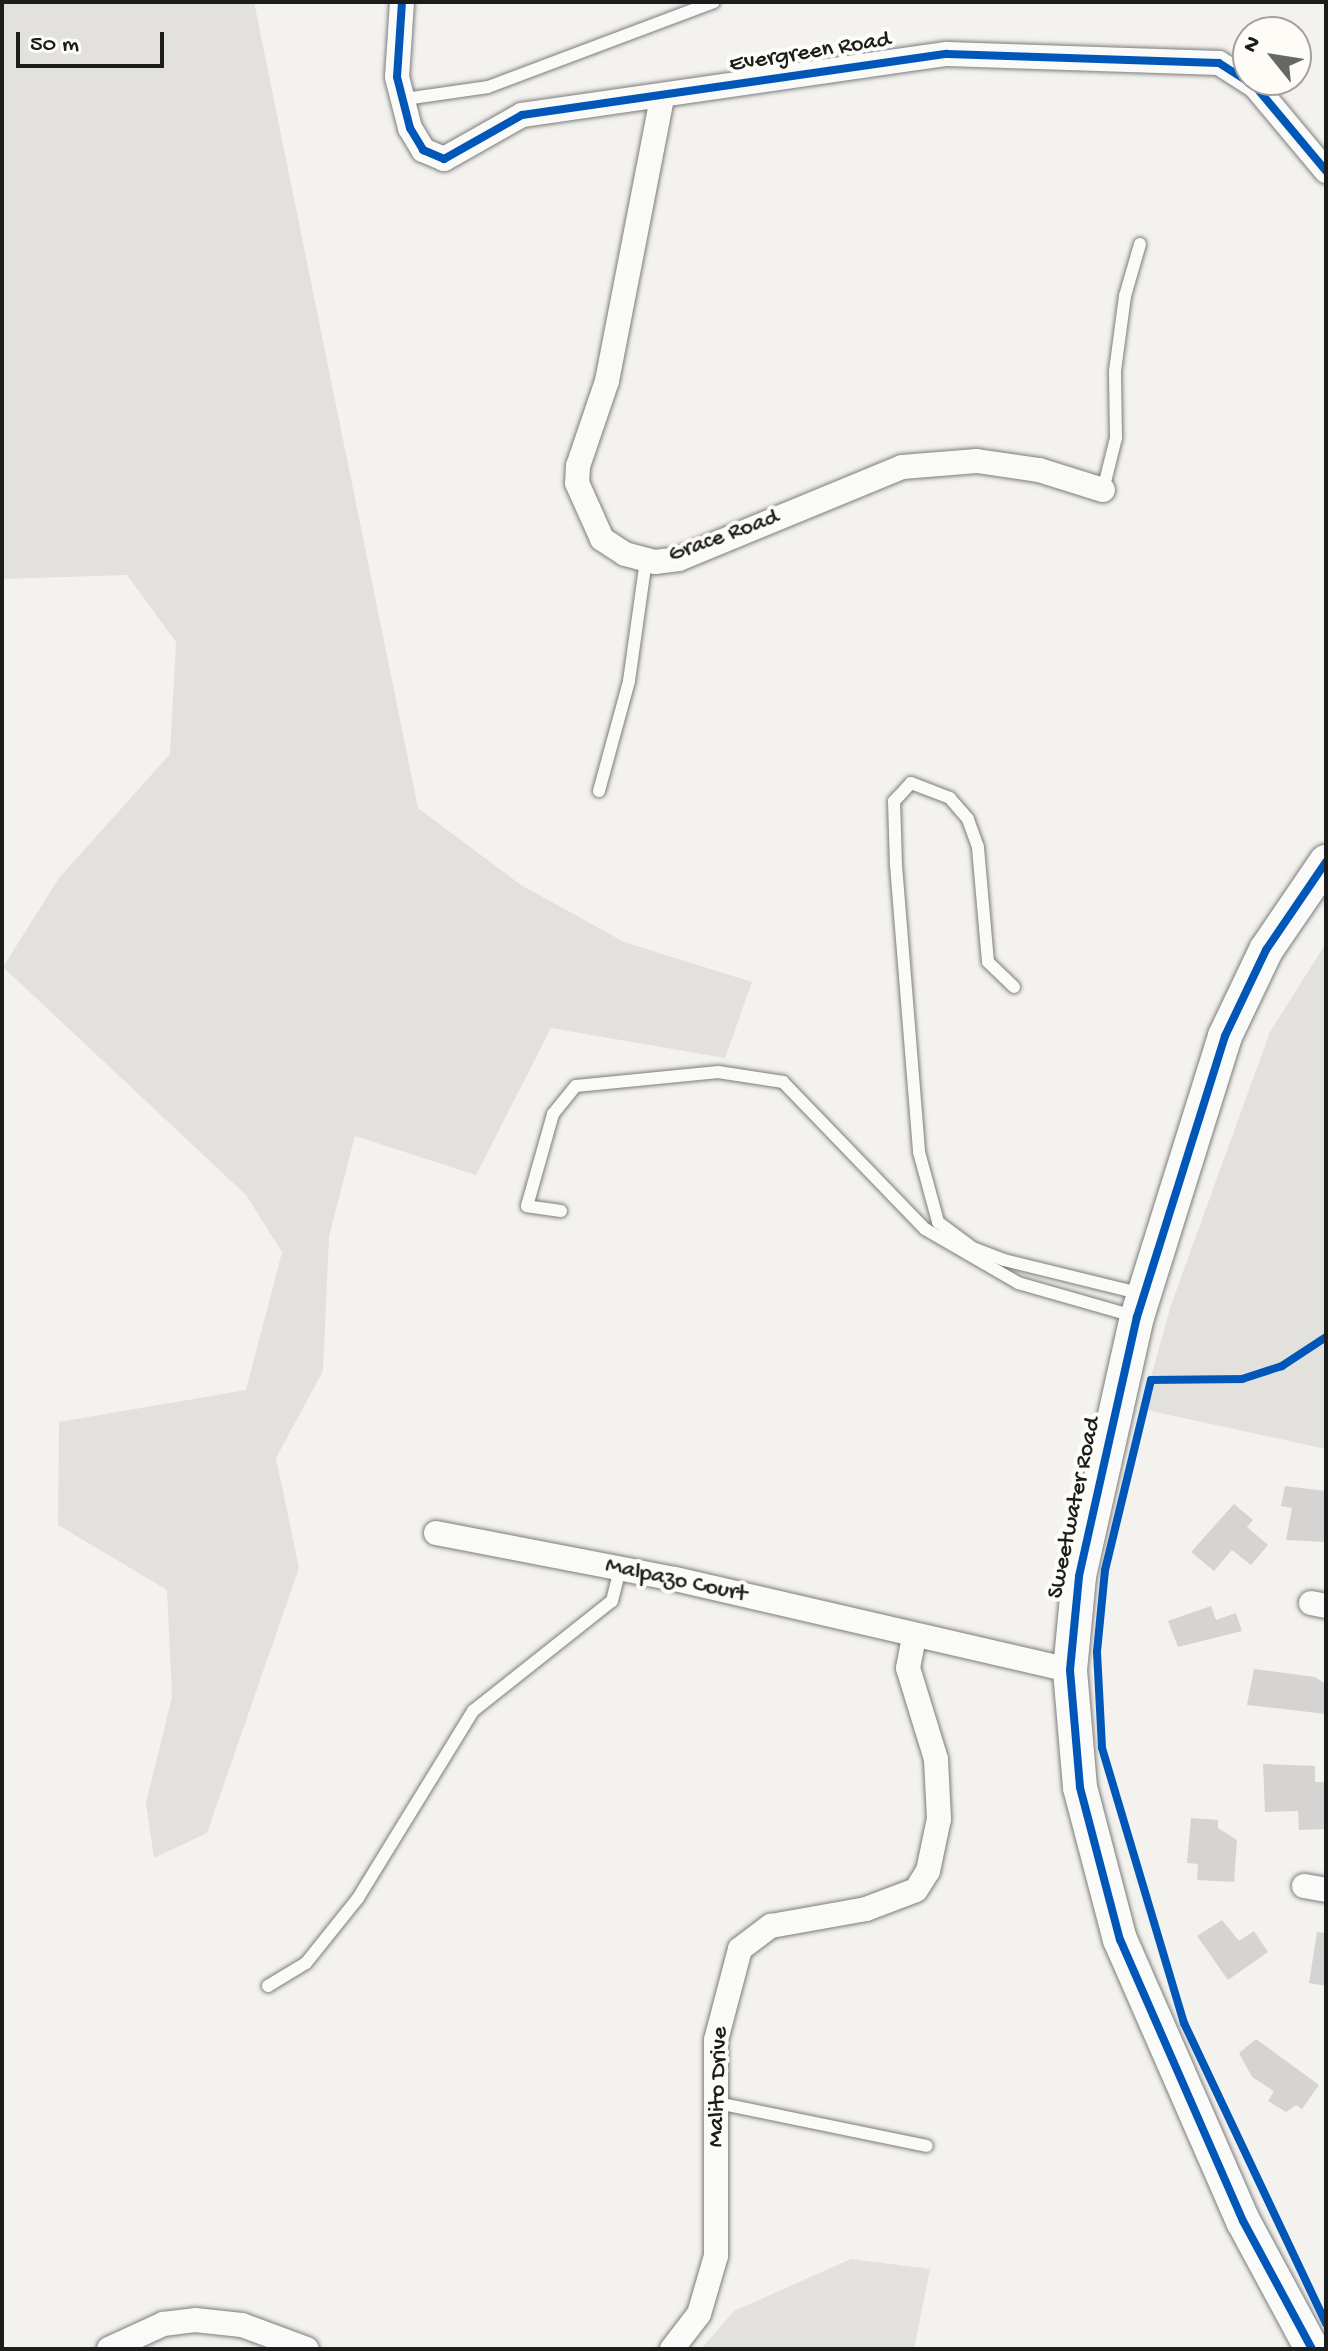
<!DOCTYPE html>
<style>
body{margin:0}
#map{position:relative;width:1328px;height:2351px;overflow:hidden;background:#f3f2ef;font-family:"Gochi Hand",sans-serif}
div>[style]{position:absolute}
.green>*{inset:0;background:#e2e1dd}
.building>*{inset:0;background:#d5d4d2}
.roads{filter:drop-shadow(0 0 2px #7d7c7b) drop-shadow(0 0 2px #7d7c7b)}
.lane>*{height:12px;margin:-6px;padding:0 6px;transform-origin:6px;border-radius:6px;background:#fafaf8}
.street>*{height:24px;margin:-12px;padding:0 12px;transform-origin:12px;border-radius:12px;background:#fafaf8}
.secondary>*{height:34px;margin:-17px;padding:0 17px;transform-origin:17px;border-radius:17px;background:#fafaf8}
.cycleway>*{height:8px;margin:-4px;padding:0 4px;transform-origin:4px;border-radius:4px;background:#0057b8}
span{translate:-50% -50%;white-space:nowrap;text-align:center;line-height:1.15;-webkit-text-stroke:8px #fdfcf7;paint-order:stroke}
.street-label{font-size:24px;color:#1c1c1c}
.frame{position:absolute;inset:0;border:4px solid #1c1c1c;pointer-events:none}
.north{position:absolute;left:1232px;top:16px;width:80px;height:80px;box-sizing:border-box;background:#fdfcf7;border:2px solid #a3a29f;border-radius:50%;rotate:300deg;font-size:22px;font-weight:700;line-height:32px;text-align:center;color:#1c1c1c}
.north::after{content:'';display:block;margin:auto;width:28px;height:36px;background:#676766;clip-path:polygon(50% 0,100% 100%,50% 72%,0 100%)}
.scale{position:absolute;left:16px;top:32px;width:148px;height:36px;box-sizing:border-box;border:4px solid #1c1c1c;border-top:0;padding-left:10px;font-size:24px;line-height:28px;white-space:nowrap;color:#1c1c1c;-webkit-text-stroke:6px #fdfcf7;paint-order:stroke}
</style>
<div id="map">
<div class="green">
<div style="clip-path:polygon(2px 2px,254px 2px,418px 808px,521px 885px,624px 942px,752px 982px,725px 1058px,551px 1028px,476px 1175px,355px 1136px,329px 1236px,323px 1371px,276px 1458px,299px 1568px,207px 1833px,154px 1858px,146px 1803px,172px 1697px,167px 1590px,58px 1525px,59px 1422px,246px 1390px,282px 1252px,246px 1195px,3px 967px,59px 878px,170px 754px,176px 642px,127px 575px,2px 579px)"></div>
<div style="clip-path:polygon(1326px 943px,1326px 1449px,1142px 1409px,1171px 1305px,1270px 1032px)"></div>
<div style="clip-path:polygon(851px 2259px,930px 2269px,914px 2349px,701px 2349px,734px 2311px)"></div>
</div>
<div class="building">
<div style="clip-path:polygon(1285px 1486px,1326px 1491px,1326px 1542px,1286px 1540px,1292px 1508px,1281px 1506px)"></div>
<div style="clip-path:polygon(1234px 1504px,1253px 1520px,1247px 1527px,1268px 1545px,1251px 1565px,1232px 1550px,1214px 1571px,1191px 1552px)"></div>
<div style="clip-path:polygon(1211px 1606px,1216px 1620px,1236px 1613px,1242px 1631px,1178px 1647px,1168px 1621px)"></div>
<div style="clip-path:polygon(1254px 1669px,1315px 1677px,1326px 1684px,1326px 1714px,1247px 1705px)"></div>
<div style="clip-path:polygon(1263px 1764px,1315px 1766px,1315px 1782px,1326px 1782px,1325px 1829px,1299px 1830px,1298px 1811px,1265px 1812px)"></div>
<div style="clip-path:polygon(1191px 1818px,1218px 1820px,1218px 1828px,1237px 1840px,1234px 1882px,1197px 1880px,1198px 1864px,1187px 1863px)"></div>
<div style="clip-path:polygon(1222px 1920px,1239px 1941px,1254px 1931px,1268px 1952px,1228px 1980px,1197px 1936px)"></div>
<div style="clip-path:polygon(1317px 1932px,1326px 1933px,1326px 1986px,1309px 1983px)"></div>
<div style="clip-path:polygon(1256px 2039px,1319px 2085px,1302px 2109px,1296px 2105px,1286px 2112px,1268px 2101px,1274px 2091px,1252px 2077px,1239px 2053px)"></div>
</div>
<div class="roads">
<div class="lane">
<div style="left:405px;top:99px;width:84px;rotate:-8.2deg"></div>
<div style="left:488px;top:87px;width:241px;rotate:-20.6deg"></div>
<div style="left:1103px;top:490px;width:54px;rotate:-76deg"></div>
<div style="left:1116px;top:438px;width:67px;rotate:-90.9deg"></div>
<div style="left:1115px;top:371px;width:76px;rotate:-82.4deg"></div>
<div style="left:1125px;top:296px;width:54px;rotate:-73.9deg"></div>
<div style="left:599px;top:791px;width:114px;rotate:-74.7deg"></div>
<div style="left:629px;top:681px;width:122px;rotate:-82deg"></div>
<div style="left:1014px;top:987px;width:36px;rotate:-136deg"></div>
<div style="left:988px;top:962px;width:115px;rotate:-95deg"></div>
<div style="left:978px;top:847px;width:30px;rotate:-110deg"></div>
<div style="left:968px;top:819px;width:28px;rotate:-131deg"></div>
<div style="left:950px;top:798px;width:42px;rotate:-159deg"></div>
<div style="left:911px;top:783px;width:25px;rotate:133deg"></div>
<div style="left:894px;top:801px;width:64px;rotate:88.2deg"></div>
<div style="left:896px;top:865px;width:288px;rotate:85.4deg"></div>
<div style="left:919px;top:1152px;width:73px;rotate:74.8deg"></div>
<div style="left:938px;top:1222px;width:44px;rotate:36.6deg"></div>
<div style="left:973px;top:1248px;width:33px;rotate:21deg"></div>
<div style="left:1004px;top:1260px;width:142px;rotate:13.8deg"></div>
<div style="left:561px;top:1211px;width:34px;rotate:-172deg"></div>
<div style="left:527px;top:1206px;width:96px;rotate:-74.2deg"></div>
<div style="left:553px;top:1114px;width:36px;rotate:-51deg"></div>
<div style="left:576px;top:1086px;width:143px;rotate:-5.6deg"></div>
<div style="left:718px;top:1072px;width:66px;rotate:8.7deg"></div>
<div style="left:783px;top:1082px;width:204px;rotate:46deg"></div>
<div style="left:925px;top:1229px;width:108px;rotate:30.1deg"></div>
<div style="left:1018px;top:1283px;width:121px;rotate:15.9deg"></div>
<div style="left:268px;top:1986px;width:44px;rotate:-31.2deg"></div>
<div style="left:306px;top:1963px;width:83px;rotate:-51.3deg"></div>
<div style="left:358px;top:1898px;width:220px;rotate:-58.4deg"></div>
<div style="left:473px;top:1711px;width:177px;rotate:-38.4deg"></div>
<div style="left:612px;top:1601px;width:33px;rotate:-76deg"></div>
<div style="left:718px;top:2103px;width:213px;rotate:11.6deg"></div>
</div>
<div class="street">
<div style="left:402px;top:2px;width:75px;rotate:93.8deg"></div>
<div style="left:397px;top:77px;width:53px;rotate:75.7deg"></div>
<div style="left:410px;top:128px;width:26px;rotate:59deg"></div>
<div style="left:423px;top:150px;width:23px;rotate:23deg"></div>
<div style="left:444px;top:159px;width:90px;rotate:-29.4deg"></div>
<div style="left:522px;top:115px;width:429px;rotate:-8.2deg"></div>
<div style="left:947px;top:54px;width:272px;rotate:1.9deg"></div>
<div style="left:1219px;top:63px;width:43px;rotate:32.6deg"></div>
<div style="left:1255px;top:86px;width:111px;rotate:50.1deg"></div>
<div style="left:662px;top:98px;width:288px;rotate:101deg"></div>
<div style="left:607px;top:381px;width:90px;rotate:108.8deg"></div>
<div style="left:578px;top:466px;width:17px;rotate:93deg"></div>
<div style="left:577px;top:483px;width:61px;rotate:65.9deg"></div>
<div style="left:602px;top:539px;width:27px;rotate:33deg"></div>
<div style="left:625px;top:554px;width:31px;rotate:15deg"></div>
<div style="left:655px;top:562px;width:24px;rotate:-7deg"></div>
<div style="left:679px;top:559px;width:241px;rotate:-22.4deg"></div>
<div style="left:902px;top:467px;width:75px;rotate:-4.6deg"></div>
<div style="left:977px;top:461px;width:63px;rotate:8.3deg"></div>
<div style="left:1039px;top:470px;width:67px;rotate:17.4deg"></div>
<div style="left:436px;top:1533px;width:243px;rotate:10.9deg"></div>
<div style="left:675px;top:1579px;width:405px;rotate:13deg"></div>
<div style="left:1311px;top:1603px;width:15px;rotate:11deg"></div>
<div style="left:1304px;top:1886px;width:22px;rotate:10deg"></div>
<div style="left:109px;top:2349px;width:60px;rotate:-24.8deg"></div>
<div style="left:163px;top:2324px;width:32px;rotate:-7deg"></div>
<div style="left:195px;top:2320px;width:47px;rotate:6.1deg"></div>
<div style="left:242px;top:2325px;width:69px;rotate:20.3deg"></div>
<div style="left:672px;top:2349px;width:44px;rotate:-52.4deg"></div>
<div style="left:699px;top:2314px;width:60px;rotate:-73.7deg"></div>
<div style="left:716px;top:2256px;width:216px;rotate:-90deg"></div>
<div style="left:716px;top:2040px;width:94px;rotate:-75.2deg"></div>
<div style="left:740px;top:1949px;width:39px;rotate:-37deg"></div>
<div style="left:771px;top:1926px;width:97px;rotate:-10.1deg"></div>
<div style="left:866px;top:1909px;width:53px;rotate:-20.8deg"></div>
<div style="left:916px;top:1890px;width:22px;rotate:-58deg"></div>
<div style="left:928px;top:1871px;width:53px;rotate:-78.1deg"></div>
<div style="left:939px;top:1819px;width:60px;rotate:-92.9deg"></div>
<div style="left:936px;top:1759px;width:95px;rotate:-107.1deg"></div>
<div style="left:908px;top:1668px;width:32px;rotate:-79deg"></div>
</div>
<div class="secondary">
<div style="left:1312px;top:2349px;width:145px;rotate:-118.3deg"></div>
<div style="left:1243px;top:2221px;width:307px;rotate:-113.6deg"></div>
<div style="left:1120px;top:1940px;width:158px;rotate:-104.7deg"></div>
<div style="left:1080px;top:1787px;width:117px;rotate:-94.9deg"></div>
<div style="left:1070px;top:1670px;width:94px;rotate:-84.5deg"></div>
<div style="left:1079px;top:1576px;width:265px;rotate:-77.4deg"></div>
<div style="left:1137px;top:1317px;width:294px;rotate:-72.6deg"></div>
<div style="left:1225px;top:1036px;width:95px;rotate:-64.5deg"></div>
<div style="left:1266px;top:950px;width:107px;rotate:-55.7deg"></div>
</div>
</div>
<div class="cycleway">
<div style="left:402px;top:2px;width:75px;rotate:93.8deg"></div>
<div style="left:397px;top:77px;width:53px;rotate:75.7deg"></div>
<div style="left:410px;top:128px;width:26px;rotate:59deg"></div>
<div style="left:423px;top:150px;width:23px;rotate:23deg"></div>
<div style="left:444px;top:159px;width:90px;rotate:-29.4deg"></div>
<div style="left:522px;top:115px;width:429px;rotate:-8.2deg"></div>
<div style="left:947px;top:54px;width:272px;rotate:1.9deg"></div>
<div style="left:1219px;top:63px;width:43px;rotate:32.6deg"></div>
<div style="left:1255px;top:86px;width:111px;rotate:50.1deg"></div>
<div style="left:1326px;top:1337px;width:53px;rotate:146.6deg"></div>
<div style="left:1282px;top:1366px;width:42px;rotate:162deg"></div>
<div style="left:1242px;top:1379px;width:91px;rotate:179.4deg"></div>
<div style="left:1151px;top:1380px;width:195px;rotate:103.6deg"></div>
<div style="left:1105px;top:1570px;width:82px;rotate:95.6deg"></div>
<div style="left:1097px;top:1652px;width:96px;rotate:87deg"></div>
<div style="left:1102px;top:1748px;width:287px;rotate:73.4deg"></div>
<div style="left:1184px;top:2023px;width:333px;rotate:64.7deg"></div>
<div style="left:1312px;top:2349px;width:145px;rotate:-118.3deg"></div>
<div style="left:1243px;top:2221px;width:307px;rotate:-113.6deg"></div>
<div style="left:1120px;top:1940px;width:158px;rotate:-104.7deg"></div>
<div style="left:1080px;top:1787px;width:117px;rotate:-94.9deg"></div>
<div style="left:1070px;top:1670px;width:94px;rotate:-84.5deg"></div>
<div style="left:1079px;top:1576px;width:265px;rotate:-77.4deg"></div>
<div style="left:1137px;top:1317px;width:294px;rotate:-72.6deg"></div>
<div style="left:1225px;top:1036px;width:95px;rotate:-64.5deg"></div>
<div style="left:1266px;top:950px;width:107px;rotate:-55.7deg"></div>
</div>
<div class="street-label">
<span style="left:810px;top:53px;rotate:-9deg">Evergreen Road</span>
<span style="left:724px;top:537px;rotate:-20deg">Grace Road</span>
<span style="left:1075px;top:1508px;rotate:-78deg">Sweetwater Road</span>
<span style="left:676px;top:1581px;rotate:12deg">Malpazo Court</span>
<span style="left:719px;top:2087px;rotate:-88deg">Malito Drive</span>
</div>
<div class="frame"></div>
<div class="north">N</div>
<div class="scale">50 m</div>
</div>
